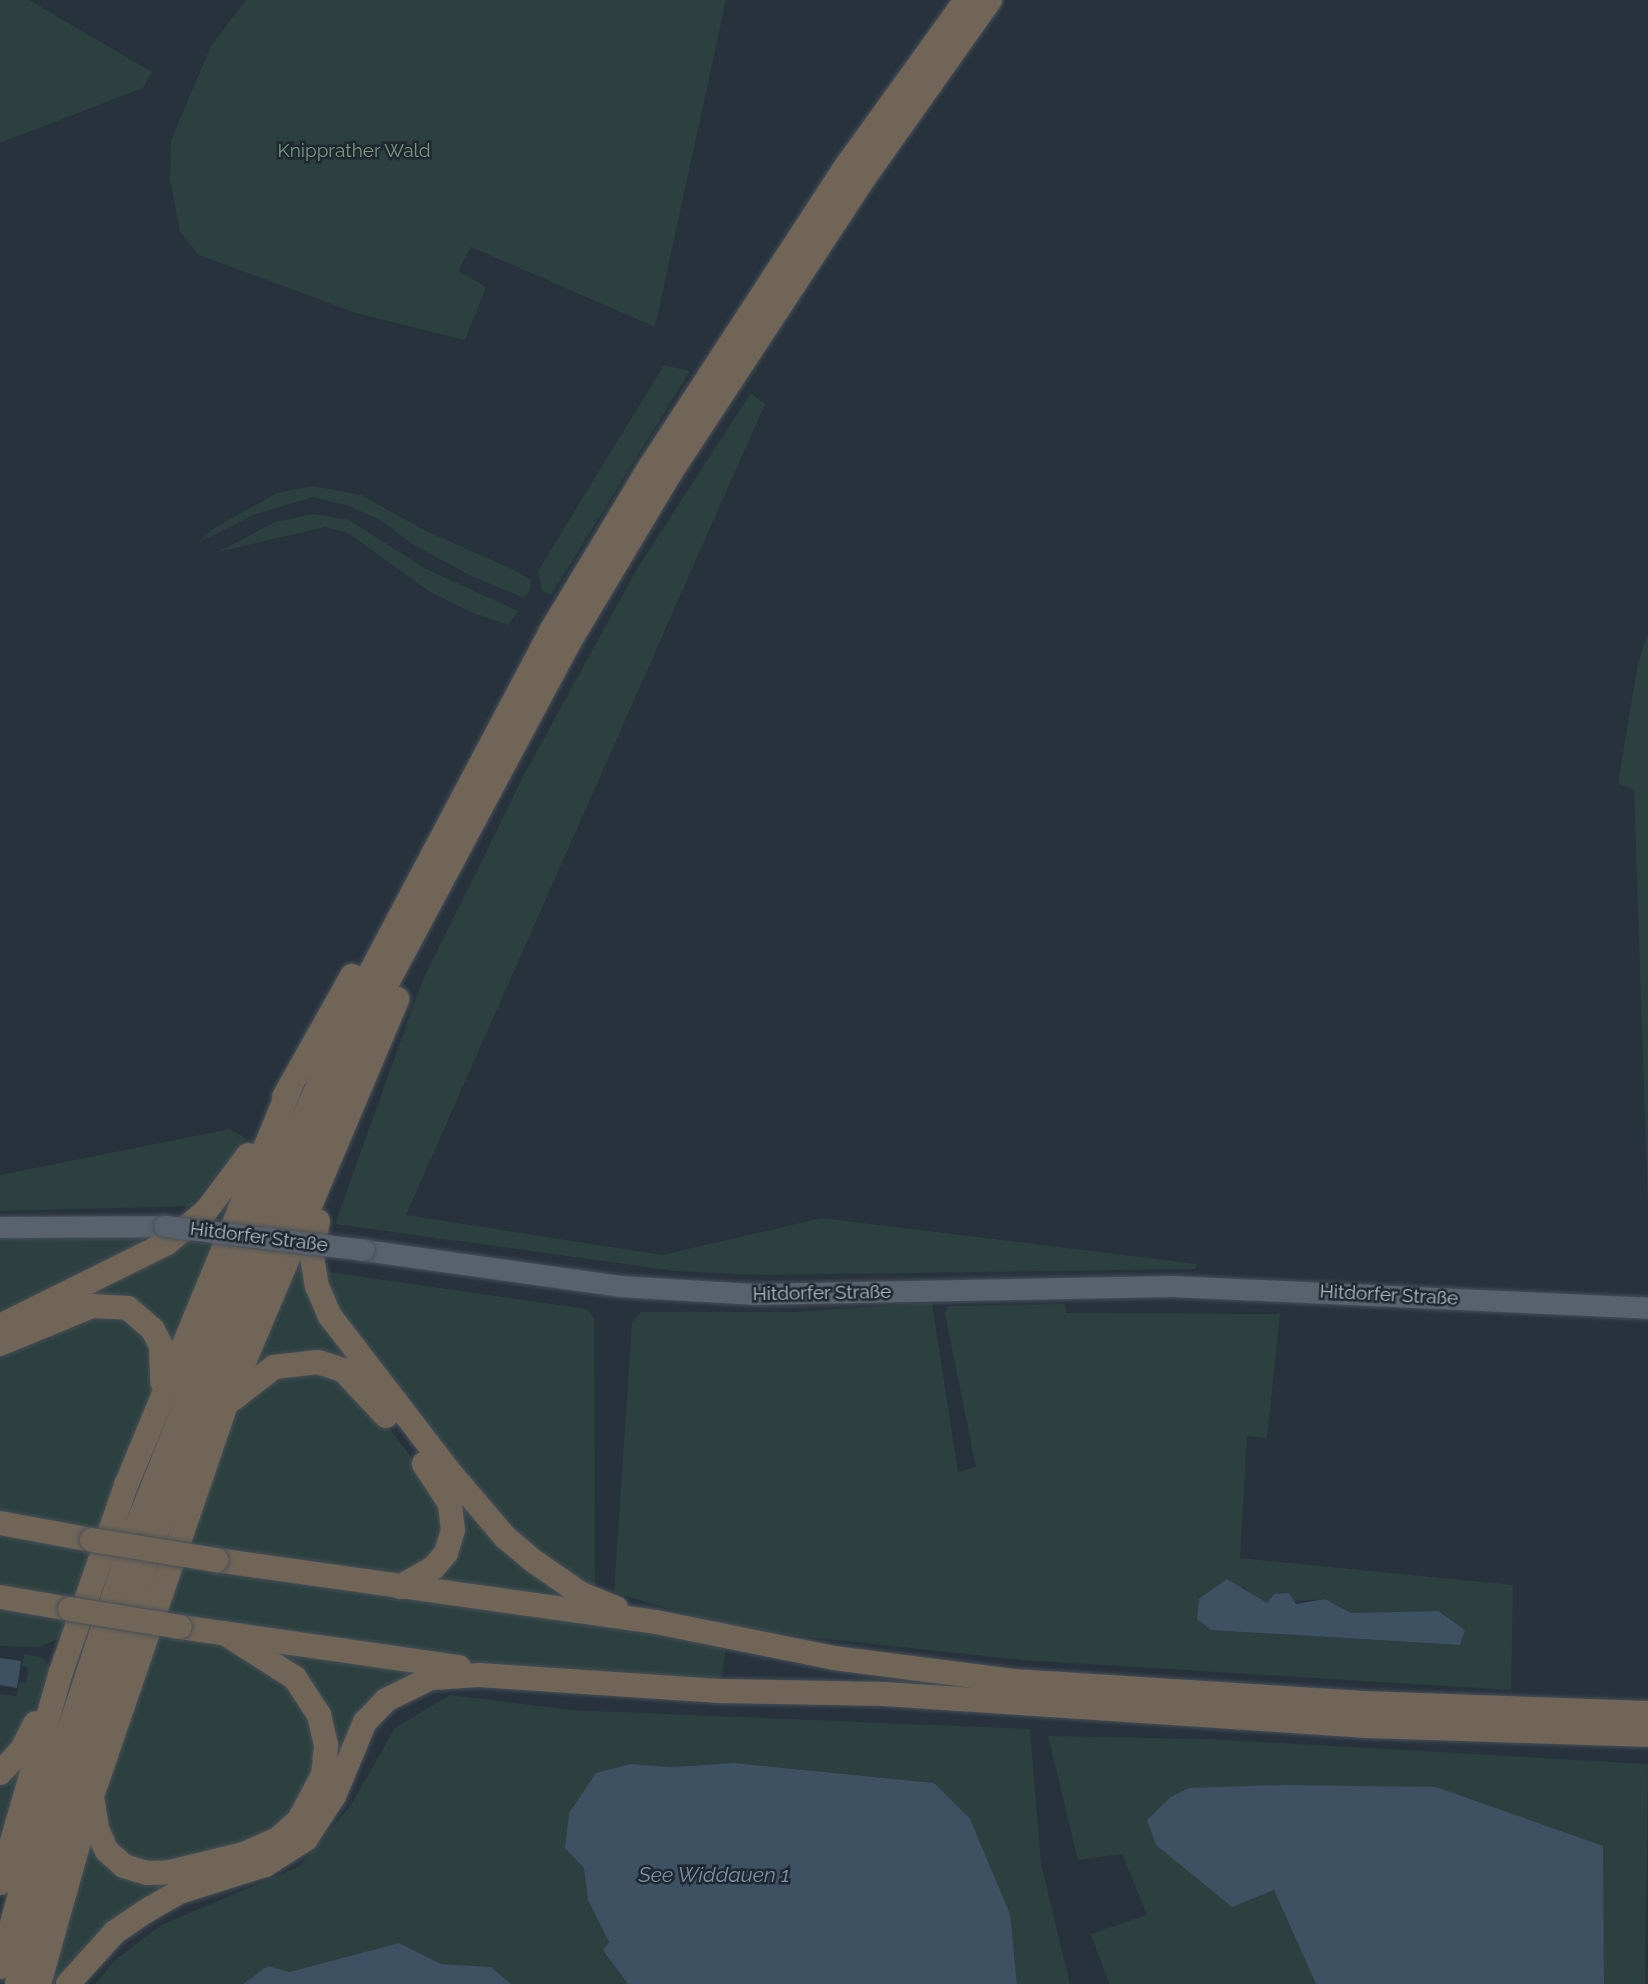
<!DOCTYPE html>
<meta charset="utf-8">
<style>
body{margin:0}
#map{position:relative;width:1648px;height:1984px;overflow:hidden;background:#27323c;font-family:Raleway,sans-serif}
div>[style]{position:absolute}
.green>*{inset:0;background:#2c403f}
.water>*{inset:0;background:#3e5163}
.roads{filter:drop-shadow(0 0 2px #464f58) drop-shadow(0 0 2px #464f58)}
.major>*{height:21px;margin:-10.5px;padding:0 10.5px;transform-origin:10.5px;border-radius:10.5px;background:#59626c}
.highway>*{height:24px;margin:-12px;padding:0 12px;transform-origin:12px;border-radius:12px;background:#716558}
.bridges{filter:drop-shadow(0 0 2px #464f58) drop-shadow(0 0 2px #464f58)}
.major-bridge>*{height:21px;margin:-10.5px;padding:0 10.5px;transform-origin:10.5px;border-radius:10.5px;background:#59626c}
.highway-bridge>*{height:24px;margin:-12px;padding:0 12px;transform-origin:12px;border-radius:12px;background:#716558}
span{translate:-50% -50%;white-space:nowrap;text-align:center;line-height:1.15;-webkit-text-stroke:5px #1f2831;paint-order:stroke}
.park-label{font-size:19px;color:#779a7c}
.street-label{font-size:19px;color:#b6bec7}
.water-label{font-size:21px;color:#7a92a7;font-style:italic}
</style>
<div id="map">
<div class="green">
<div style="clip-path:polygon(0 0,29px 0,152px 72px,143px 88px,0 143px)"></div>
<div style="clip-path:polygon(246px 0,726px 0,655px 327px,471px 247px,458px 271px,486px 287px,465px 340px,356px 313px,199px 255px,180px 232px,170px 179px,171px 140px,211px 46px)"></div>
<div style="clip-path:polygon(664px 365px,690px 371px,551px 595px,542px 591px,538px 571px)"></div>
<div style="clip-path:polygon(751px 393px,765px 404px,406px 1215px,662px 1255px,822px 1218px,1197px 1264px,1195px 1269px,761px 1275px,676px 1271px,335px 1224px,421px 984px,525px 773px,638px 567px)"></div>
<div style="clip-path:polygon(313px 486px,361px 495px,424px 530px,514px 570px,531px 580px,530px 591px,524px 598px,471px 576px,412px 544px,382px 521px,349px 506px,313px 497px,253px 515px,199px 542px,211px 530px,277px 493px)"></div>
<div style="clip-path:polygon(314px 514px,349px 520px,426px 569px,518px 611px,508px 625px,471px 612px,430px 592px,348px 533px,325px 527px,218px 552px,275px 522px)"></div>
<div style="clip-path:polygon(1648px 633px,1648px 1209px,1634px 790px,1618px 783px,1638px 663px)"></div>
<div style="clip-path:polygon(230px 1129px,246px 1138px,191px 1206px,0 1211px,0 1175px)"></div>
<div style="clip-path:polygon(91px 1235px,166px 1240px,0 1320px,0 1237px)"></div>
<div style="clip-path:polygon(180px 1241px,213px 1243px,171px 1352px,124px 1304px,0 1333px)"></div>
<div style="clip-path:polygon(296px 1253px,469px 1504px,592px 1604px,417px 1586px,438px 1571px,445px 1486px,380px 1400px,346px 1370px,248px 1378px)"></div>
<div style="clip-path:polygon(322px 1271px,587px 1309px,594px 1318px,595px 1594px,521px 1544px,354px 1341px)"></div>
<div style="clip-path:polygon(evenodd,932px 1303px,958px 1472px,976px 1467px,945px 1314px,948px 1306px,1065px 1304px,1066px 1313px,1280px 1314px,1267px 1438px,1247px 1436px,1240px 1558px,1513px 1585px,1511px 1690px,1022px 1660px,797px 1636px,712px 1622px,614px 1592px,632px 1323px,641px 1312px,794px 1312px,932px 1303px,1244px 1586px,1252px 1598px,1267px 1603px,1325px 1599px,1351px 1613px,1438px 1611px,1460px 1645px,1211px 1630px,1197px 1619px,1244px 1586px)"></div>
<div style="clip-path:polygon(111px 1310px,147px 1331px,154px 1385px,101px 1532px,0 1514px,0 1349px)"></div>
<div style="clip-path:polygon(300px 1366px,341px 1380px,378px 1414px,437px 1490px,448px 1534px,412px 1575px,183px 1548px,240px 1404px,255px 1386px)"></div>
<div style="clip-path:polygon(0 1531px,94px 1547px,74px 1603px,0 1589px)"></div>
<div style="clip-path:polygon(180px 1565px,726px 1643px,721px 1684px,518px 1669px,162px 1615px)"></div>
<div style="clip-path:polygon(0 1605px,70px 1617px,65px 1636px,39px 1647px,0 1646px)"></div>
<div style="clip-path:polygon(155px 1632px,239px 1650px,282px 1672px,320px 1734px,316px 1781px,271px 1838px,166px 1869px,122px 1859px,101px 1808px)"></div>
<div style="clip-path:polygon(259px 1644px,436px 1670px,394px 1688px,371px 1707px,348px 1743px,324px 1805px,297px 1839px,268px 1857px,152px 1901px,112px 1928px,60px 1984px,47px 1984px,89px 1830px,117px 1869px,141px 1879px,166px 1880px,227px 1868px,266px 1853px,296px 1832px,314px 1812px,331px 1772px,325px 1711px,309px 1682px)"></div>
<div style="clip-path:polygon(24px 1654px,44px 1658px,50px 1669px,28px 1727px,0 1767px,0 1694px,17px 1696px,19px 1682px,26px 1683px,28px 1667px,22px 1666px)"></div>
<div style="clip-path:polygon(450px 1695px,570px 1710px,1030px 1729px,1041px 1864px,1070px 1984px,1017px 1984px,1014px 1954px,934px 1783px,734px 1763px,671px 1767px,631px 1764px,565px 1848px,584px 1868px,588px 1900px,609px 1942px,603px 1952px,628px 1984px,511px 1984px,491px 1967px,441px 1964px,399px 1943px,289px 1972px,268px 1967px,243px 1984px,95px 1984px,114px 1961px,161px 1925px,298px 1867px,351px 1805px,395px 1728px)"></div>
<div style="clip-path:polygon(1048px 1736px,1208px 1739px,1648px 1764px,1645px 1984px,1604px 1984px,1602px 1846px,1274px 1889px,1316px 1984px,1109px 1984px,1091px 1934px,1147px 1915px,1122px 1854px,1078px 1860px)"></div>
<div style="clip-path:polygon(26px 1756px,0 1844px,0 1785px)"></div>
</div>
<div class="water">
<div style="clip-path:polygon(1227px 1579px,1267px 1603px,1274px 1594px,1289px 1593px,1296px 1604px,1325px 1599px,1351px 1613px,1438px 1611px,1465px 1630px,1460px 1645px,1211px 1630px,1197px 1619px,1199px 1599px)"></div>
<div style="clip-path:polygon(0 1658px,21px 1661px,17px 1688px,0 1685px)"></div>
<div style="clip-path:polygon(734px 1763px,934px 1783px,970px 1819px,1010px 1914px,1017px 1984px,628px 1984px,603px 1951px,609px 1942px,588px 1900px,584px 1868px,565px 1848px,569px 1813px,596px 1773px,631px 1764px,671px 1767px)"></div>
<div style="clip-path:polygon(1283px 1785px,1436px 1787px,1603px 1846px,1604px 1984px,1316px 1984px,1274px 1890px,1232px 1907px,1156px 1845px,1147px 1820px,1171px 1797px,1189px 1788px)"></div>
<div style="clip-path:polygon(399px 1943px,441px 1964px,491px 1967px,511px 1984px,243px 1984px,268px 1966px,289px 1972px)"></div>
</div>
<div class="roads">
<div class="major">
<div style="left:0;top:1227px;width:164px;rotate:-0.3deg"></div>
<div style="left:364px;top:1250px;width:258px;rotate:8deg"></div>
<div style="left:619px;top:1286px;width:133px;rotate:3.4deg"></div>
<div style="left:752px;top:1294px;width:419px;rotate:-1.1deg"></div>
<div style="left:1171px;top:1286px;width:478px;rotate:2.6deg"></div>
</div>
<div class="highway">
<div style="left:284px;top:1097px;width:139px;rotate:-60.7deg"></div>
<div style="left:318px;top:1221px;width:36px;rotate:100deg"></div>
<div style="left:312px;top:1256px;width:30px;rotate:81deg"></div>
<div style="left:317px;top:1286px;width:33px;rotate:67deg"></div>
<div style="left:330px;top:1316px;width:194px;rotate:52.5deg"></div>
<div style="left:448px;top:1470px;width:88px;rotate:49.6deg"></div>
<div style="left:505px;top:1537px;width:39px;rotate:40deg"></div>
<div style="left:535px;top:1562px;width:56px;rotate:34.8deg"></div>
<div style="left:581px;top:1594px;width:38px;rotate:22deg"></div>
<div style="left:0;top:1326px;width:186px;rotate:-26.4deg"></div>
<div style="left:167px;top:1243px;width:50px;rotate:-39.4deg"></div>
<div style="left:206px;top:1211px;width:70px;rotate:-53.1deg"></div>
<div style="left:0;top:1344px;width:100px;rotate:-22.4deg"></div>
<div style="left:92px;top:1306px;width:36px;rotate:3deg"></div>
<div style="left:128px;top:1308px;width:33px;rotate:41deg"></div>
<div style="left:153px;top:1330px;width:18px;rotate:63deg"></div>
<div style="left:161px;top:1346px;width:36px;rotate:88deg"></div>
<div style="left:233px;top:1399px;width:52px;rotate:-38deg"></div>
<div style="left:274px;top:1367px;width:44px;rotate:-6.5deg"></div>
<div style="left:318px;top:1362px;width:26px;rotate:18deg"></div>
<div style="left:343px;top:1370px;width:63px;rotate:46.9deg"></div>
<div style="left:0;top:1523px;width:94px;rotate:10.5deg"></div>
<div style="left:216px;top:1560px;width:444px;rotate:8deg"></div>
<div style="left:656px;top:1622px;width:182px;rotate:11.4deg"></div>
<div style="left:834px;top:1658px;width:181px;rotate:7.3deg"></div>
<div style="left:1014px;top:1681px;width:350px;rotate:3.6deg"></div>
<div style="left:1363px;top:1703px;width:285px;rotate:2deg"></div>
<div style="left:400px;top:1587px;width:39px;rotate:-30deg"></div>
<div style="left:434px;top:1567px;width:18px;rotate:-49deg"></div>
<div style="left:446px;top:1553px;width:24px;rotate:-73deg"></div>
<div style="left:453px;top:1530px;width:26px;rotate:-97deg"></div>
<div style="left:450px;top:1504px;width:48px;rotate:-123deg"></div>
<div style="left:0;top:1597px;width:71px;rotate:9.7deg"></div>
<div style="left:180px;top:1627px;width:282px;rotate:8.2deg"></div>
<div style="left:0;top:1773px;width:33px;rotate:-47deg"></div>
<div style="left:22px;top:1749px;width:29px;rotate:-63deg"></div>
<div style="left:93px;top:1803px;width:26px;rotate:81deg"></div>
<div style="left:97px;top:1829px;width:24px;rotate:66deg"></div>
<div style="left:107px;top:1851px;width:23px;rotate:41deg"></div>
<div style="left:124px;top:1866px;width:24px;rotate:17deg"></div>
<div style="left:147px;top:1873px;width:23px;rotate:-2deg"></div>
<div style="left:170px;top:1872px;width:76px;rotate:-13.7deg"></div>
<div style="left:244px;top:1854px;width:37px;rotate:-24deg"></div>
<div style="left:278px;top:1839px;width:28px;rotate:-42deg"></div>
<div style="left:299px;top:1820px;width:51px;rotate:-61.9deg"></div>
<div style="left:323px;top:1775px;width:30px;rotate:-84deg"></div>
<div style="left:326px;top:1745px;width:31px;rotate:-103deg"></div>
<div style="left:319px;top:1715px;width:44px;rotate:-123deg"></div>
<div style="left:295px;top:1678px;width:84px;rotate:-147.6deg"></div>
<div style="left:0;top:1883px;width:220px;rotate:-73.9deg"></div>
<div style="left:61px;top:1672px;width:200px;rotate:-70.8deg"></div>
<div style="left:127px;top:1483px;width:430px;rotate:-67.6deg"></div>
<div style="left:0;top:1967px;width:170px;rotate:-74.7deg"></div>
<div style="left:45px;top:1803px;width:283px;rotate:-71.7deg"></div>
<div style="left:134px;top:1534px;width:364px;rotate:-68.4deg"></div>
<div style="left:268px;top:1196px;width:239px;rotate:-65.5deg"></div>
<div style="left:367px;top:979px;width:394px;rotate:-62.1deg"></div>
<div style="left:551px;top:631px;width:192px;rotate:-58.9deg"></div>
<div style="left:650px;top:467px;width:361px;rotate:-56.9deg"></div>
<div style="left:847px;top:165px;width:203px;rotate:-54.2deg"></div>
<div style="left:17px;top:1984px;width:171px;rotate:-74.4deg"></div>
<div style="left:63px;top:1819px;width:298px;rotate:-72deg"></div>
<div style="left:155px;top:1536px;width:356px;rotate:-68.4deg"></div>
<div style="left:286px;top:1205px;width:239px;rotate:-65.6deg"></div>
<div style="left:385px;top:987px;width:389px;rotate:-61.9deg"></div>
<div style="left:568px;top:644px;width:197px;rotate:-59.1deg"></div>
<div style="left:669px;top:475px;width:355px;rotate:-56.7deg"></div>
<div style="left:864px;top:178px;width:218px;rotate:-54.7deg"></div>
<div style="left:39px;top:1984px;width:195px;rotate:-74.3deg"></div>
<div style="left:92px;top:1796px;width:411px;rotate:-71.1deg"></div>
<div style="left:225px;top:1407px;width:443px;rotate:-67.1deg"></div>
<div style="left:68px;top:1984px;width:70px;rotate:-47.9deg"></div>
<div style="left:115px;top:1932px;width:37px;rotate:-34deg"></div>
<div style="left:146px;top:1911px;width:38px;rotate:-30deg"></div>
<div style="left:179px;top:1892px;width:90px;rotate:-17.4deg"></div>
<div style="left:265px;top:1865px;width:49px;rotate:-32.4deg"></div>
<div style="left:306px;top:1839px;width:51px;rotate:-56.9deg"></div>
<div style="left:334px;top:1796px;width:80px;rotate:-67.3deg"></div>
<div style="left:365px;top:1722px;width:30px;rotate:-46deg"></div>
<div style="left:386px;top:1700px;width:50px;rotate:-26.1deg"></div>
<div style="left:431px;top:1678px;width:48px;rotate:-3.6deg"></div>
<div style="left:479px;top:1675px;width:245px;rotate:3.8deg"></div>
<div style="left:723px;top:1691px;width:162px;rotate:1.1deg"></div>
<div style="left:885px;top:1694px;width:480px;rotate:3.8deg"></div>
<div style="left:1364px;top:1726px;width:284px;rotate:1.8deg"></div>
</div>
</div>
<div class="bridges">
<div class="major-bridge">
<div style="left:164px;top:1226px;width:201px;rotate:6.8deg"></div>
</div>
<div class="highway-bridge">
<div style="left:92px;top:1540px;width:126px;rotate:9.2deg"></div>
<div style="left:70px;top:1609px;width:111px;rotate:9.3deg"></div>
</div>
</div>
<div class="park-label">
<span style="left:354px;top:151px">Knipprather Wald</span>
</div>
<div class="street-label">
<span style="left:259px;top:1237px;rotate:7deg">Hitdorfer Straße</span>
<span style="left:822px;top:1293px;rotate:-1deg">Hitdorfer Straße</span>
<span style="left:1389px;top:1295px;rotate:3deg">Hitdorfer Straße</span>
</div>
<div class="water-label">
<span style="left:714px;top:1875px">See Widdauen 1</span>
</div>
</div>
